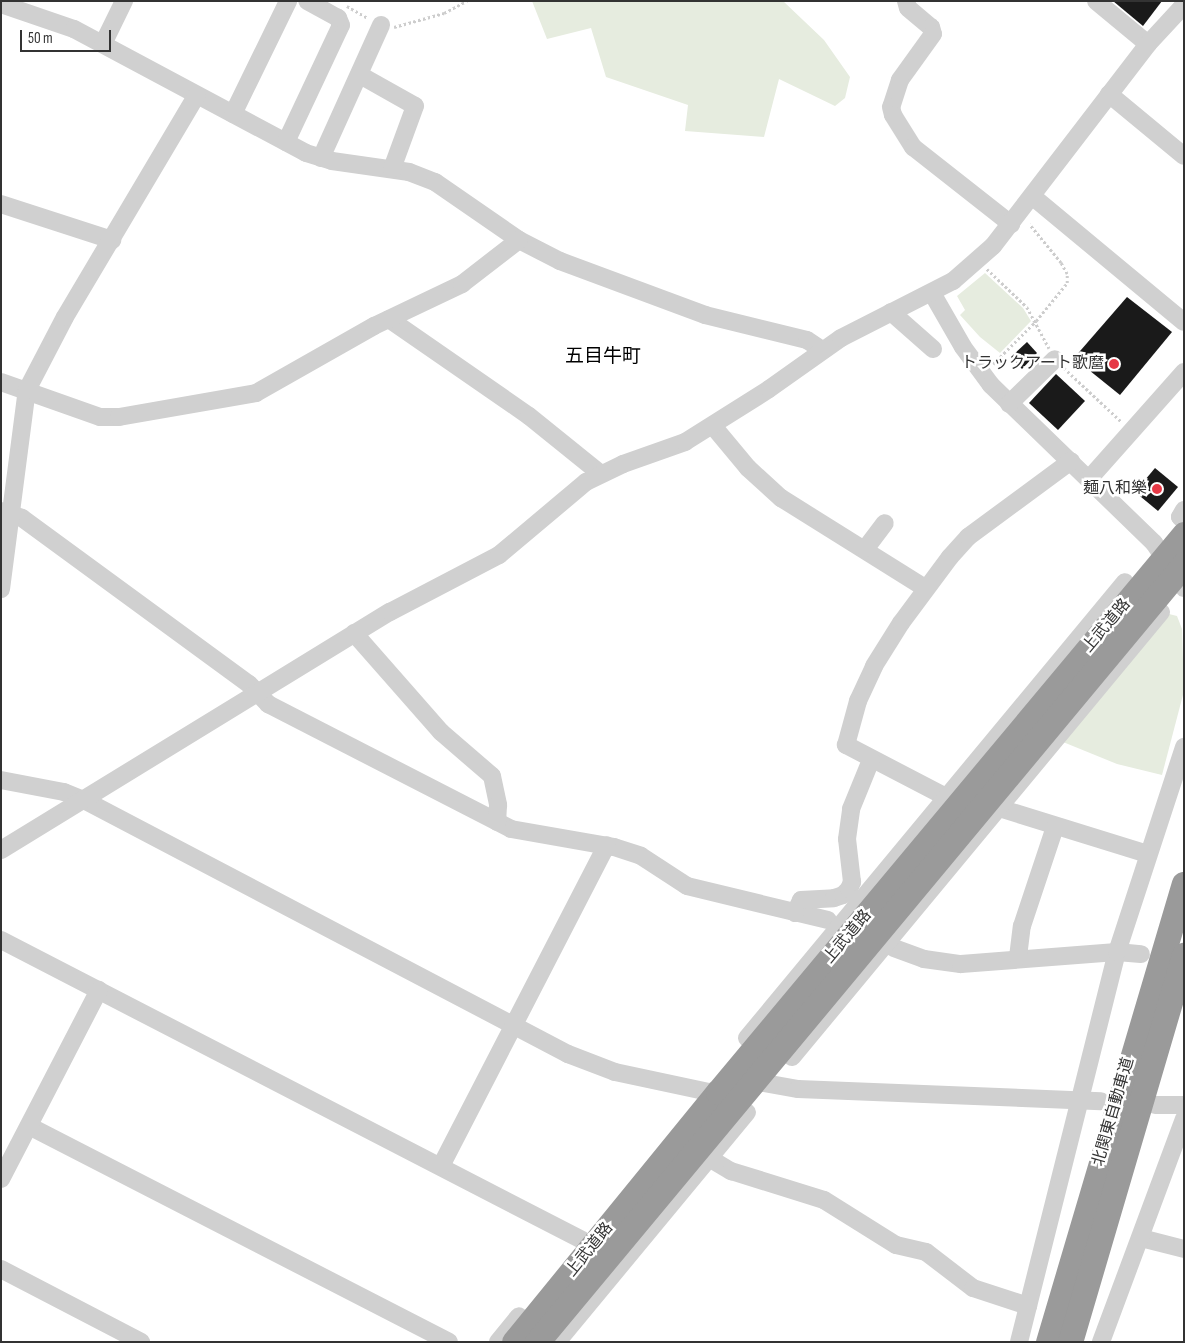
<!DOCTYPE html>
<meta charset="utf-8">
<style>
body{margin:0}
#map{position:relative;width:1185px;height:1343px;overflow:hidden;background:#fff;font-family:"Sofia Sans Condensed","Noto Sans JP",sans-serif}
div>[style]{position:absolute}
.green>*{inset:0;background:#e6ecdf}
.building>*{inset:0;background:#1a1a1a}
.path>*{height:2.5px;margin-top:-1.25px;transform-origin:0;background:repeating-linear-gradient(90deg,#cdcdcd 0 2.5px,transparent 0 5px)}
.minor>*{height:18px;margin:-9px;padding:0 9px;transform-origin:9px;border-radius:9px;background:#d0d0d0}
.highway>*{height:25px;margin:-12.5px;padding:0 12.5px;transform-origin:12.5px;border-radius:12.5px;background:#9a9a9a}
.dots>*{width:14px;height:14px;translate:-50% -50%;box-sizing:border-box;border:2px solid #fff;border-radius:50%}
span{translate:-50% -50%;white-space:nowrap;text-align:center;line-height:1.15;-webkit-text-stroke:5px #fff;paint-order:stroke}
.poi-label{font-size:16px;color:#333}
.right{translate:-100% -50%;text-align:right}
.street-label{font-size:16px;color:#333}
.quarter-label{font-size:19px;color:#000}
.frame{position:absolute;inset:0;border:2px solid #333;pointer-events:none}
.scale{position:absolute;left:20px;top:30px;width:91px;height:22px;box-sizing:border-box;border:2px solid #333;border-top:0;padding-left:6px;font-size:15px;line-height:18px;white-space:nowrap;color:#333;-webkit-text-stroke:4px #fff;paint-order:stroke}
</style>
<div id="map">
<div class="green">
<div style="clip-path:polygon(532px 1px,783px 1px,824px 40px,850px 77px,845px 98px,835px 106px,779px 79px,764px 137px,685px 131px,688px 105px,606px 77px,591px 28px,547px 39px)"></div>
<div style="clip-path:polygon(985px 273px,1023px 308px,1031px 321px,1000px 353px,980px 337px,960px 315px,965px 310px,957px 296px)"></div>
<div style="clip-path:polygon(1169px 614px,1177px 616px,1182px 629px,1184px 691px,1162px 775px,1117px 764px,1063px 742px)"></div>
</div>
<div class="building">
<div style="clip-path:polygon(1113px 1px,1162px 1px,1143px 26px)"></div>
<div style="clip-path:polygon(1127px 297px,1172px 332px,1120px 395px,1074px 358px)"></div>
<div style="clip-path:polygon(1027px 342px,1037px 353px,1022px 369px,1011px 357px)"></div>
<div style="clip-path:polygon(1056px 374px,1085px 401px,1058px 430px,1029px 403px)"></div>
<div style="clip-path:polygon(1155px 468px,1178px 487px,1158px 511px,1135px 492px)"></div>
</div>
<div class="path">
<div style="left:347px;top:6px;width:24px;rotate:30deg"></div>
<div style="left:394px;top:27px;width:52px;rotate:-15.6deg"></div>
<div style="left:444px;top:13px;width:26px;rotate:-28deg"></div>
<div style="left:987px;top:269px;width:55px;rotate:43.5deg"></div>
<div style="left:1027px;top:307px;width:47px;rotate:61.8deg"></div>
<div style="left:993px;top:364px;width:61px;rotate:-45deg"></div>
<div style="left:1036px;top:321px;width:49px;rotate:-50.8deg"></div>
<div style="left:1067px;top:283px;width:9px;rotate:-90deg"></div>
<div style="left:1067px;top:274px;width:13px;rotate:-119deg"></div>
<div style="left:1061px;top:263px;width:50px;rotate:-129.4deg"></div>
<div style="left:1064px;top:368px;width:79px;rotate:43deg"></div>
</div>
<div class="minor">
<div style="left:906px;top:1px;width:7px;rotate:74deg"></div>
<div style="left:908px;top:8px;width:30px;rotate:40deg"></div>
<div style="left:931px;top:27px;width:7px;rotate:74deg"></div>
<div style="left:933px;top:34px;width:57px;rotate:125.7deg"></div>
<div style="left:900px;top:80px;width:28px;rotate:108deg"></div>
<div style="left:891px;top:107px;width:8px;rotate:76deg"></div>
<div style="left:893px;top:115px;width:38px;rotate:58deg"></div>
<div style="left:913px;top:147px;width:125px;rotate:38.2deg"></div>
<div style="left:1096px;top:1px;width:67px;rotate:39.6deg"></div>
<div style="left:1px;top:4px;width:77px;rotate:18.9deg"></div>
<div style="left:74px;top:29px;width:263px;rotate:28.1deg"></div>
<div style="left:306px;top:153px;width:27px;rotate:17deg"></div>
<div style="left:332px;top:161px;width:78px;rotate:8.1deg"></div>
<div style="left:409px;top:172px;width:28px;rotate:21deg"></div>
<div style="left:435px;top:182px;width:102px;rotate:34.6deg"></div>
<div style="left:519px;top:240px;width:46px;rotate:27.1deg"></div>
<div style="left:560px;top:261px;width:155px;rotate:20.4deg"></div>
<div style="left:705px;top:315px;width:105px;rotate:13.8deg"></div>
<div style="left:807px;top:340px;width:18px;rotate:34deg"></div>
<div style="left:103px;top:44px;width:48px;rotate:-64deg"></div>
<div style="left:360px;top:75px;width:63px;rotate:29.4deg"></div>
<div style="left:415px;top:106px;width:67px;rotate:110.1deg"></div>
<div style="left:1109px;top:94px;width:97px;rotate:39.6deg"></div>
<div style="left:233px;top:114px;width:126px;rotate:-64deg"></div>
<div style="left:286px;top:142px;width:129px;rotate:-64.8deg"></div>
<div style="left:341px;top:25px;width:8px;rotate:-113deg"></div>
<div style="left:338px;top:18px;width:35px;rotate:-151deg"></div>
<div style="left:321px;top:158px;width:146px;rotate:-65.7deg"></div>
<div style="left:1032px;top:196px;width:197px;rotate:39.7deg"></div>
<div style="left:1px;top:204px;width:117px;rotate:18deg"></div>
<div style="left:932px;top:293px;width:62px;rotate:60.1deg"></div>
<div style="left:963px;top:347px;width:47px;rotate:53.6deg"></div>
<div style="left:991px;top:385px;width:227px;rotate:44.1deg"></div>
<div style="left:1154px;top:543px;width:54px;rotate:56.3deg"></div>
<div style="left:891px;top:312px;width:56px;rotate:41.4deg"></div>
<div style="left:389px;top:319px;width:170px;rotate:34.7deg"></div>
<div style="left:529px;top:416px;width:92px;rotate:38.9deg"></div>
<div style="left:1px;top:382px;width:105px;rotate:19.5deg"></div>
<div style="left:100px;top:417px;width:19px"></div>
<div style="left:119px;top:417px;width:139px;rotate:-9.9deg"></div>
<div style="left:256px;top:393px;width:136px;rotate:-29.6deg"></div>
<div style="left:374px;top:326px;width:98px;rotate:-25.5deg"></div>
<div style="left:462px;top:284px;width:72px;rotate:-37.7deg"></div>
<div style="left:1009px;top:404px;width:64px;rotate:-44.4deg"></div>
<div style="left:713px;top:426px;width:55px;rotate:50.2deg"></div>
<div style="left:748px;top:468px;width:45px;rotate:42.3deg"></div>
<div style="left:781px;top:498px;width:170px;rotate:32deg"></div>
<div style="left:1089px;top:479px;width:143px;rotate:-48.4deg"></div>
<div style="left:1184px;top:510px;width:8px;rotate:120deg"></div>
<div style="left:1180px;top:517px;width:6px;rotate:45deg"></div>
<div style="left:1px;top:511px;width:22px;rotate:18deg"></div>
<div style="left:22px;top:518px;width:281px;rotate:36.2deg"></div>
<div style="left:249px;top:684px;width:28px;rotate:46deg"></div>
<div style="left:268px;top:704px;width:273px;rotate:27.2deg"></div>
<div style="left:511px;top:829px;width:105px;rotate:9.9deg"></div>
<div style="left:614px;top:847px;width:28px;rotate:18deg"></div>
<div style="left:641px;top:856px;width:55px;rotate:33.1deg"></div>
<div style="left:687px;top:886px;width:145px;rotate:13.6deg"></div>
<div style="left:866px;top:548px;width:31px;rotate:-53deg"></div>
<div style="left:1px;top:589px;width:201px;rotate:-82.6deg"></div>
<div style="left:27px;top:390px;width:82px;rotate:-62.5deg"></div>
<div style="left:65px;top:317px;width:258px;rotate:-59.3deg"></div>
<div style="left:354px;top:633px;width:132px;rotate:48.7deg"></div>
<div style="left:441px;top:732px;width:67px;rotate:40.8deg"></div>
<div style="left:492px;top:776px;width:30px;rotate:78deg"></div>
<div style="left:498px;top:805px;width:17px;rotate:93deg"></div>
<div style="left:1px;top:780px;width:64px;rotate:10.8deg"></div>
<div style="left:64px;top:792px;width:22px;rotate:22deg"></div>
<div style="left:84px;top:800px;width:547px;rotate:27.69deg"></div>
<div style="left:568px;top:1054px;width:50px;rotate:21deg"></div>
<div style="left:615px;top:1072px;width:96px;rotate:12deg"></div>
<div style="left:709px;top:1092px;width:50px;rotate:-11.5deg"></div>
<div style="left:758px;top:1082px;width:41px;rotate:9.9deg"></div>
<div style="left:798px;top:1089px;width:303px;rotate:2.3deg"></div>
<div style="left:946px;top:797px;width:113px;rotate:-152.5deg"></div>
<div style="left:846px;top:745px;width:46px;rotate:-74.7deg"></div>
<div style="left:858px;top:701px;width:38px;rotate:-65deg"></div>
<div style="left:874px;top:666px;width:51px;rotate:-57.9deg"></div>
<div style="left:901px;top:623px;width:82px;rotate:-53.4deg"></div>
<div style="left:950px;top:557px;width:27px;rotate:-48deg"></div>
<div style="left:968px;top:537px;width:128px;rotate:-36.4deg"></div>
<div style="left:999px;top:808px;width:156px;rotate:17.2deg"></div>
<div style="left:1px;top:850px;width:456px;rotate:-31.5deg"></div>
<div style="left:390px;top:612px;width:123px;rotate:-27.6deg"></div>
<div style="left:499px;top:555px;width:114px;rotate:-40deg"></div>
<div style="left:586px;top:482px;width:41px;rotate:-25.9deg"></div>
<div style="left:623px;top:464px;width:66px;rotate:-19.5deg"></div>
<div style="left:685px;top:442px;width:99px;rotate:-32.2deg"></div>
<div style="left:769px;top:389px;width:88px;rotate:-35.3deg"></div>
<div style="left:841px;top:338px;width:126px;rotate:-27deg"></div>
<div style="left:953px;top:281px;width:53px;rotate:-41.2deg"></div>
<div style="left:993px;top:246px;width:255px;rotate:-52.5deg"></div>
<div style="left:1148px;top:44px;width:53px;rotate:-47.3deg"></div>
<div style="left:795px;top:913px;width:14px;rotate:-65deg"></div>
<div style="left:801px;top:900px;width:33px;rotate:-3deg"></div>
<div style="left:834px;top:898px;width:9px;rotate:-18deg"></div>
<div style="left:843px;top:895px;width:8px;rotate:-45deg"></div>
<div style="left:849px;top:889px;width:8px;rotate:-67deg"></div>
<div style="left:852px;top:882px;width:43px;rotate:-96.6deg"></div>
<div style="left:847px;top:839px;width:30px;rotate:-82deg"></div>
<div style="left:851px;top:809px;width:53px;rotate:-67.8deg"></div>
<div style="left:1px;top:940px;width:654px;rotate:27.31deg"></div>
<div style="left:894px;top:948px;width:32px;rotate:20deg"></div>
<div style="left:924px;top:959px;width:37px;rotate:8deg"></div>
<div style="left:961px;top:964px;width:156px;rotate:-4.4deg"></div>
<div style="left:1117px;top:952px;width:24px;rotate:5deg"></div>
<div style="left:1018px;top:957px;width:31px;rotate:-83deg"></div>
<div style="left:1022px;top:926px;width:104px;rotate:-71.6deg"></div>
<div style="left:747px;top:1038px;width:592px;rotate:-50.34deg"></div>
<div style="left:792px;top:1057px;width:578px;rotate:-50.33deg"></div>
<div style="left:1155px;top:1105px;width:29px"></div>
<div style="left:29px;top:1126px;width:472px;rotate:27.2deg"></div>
<div style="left:709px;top:1158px;width:26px;rotate:31deg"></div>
<div style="left:731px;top:1171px;width:97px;rotate:17.3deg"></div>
<div style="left:824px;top:1200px;width:85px;rotate:32deg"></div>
<div style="left:896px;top:1245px;width:31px;rotate:13deg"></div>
<div style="left:926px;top:1252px;width:59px;rotate:37.5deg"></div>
<div style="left:973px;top:1288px;width:58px;rotate:18.1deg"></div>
<div style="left:441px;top:1166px;width:361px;rotate:-62.7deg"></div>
<div style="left:1px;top:1179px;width:213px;rotate:-62.6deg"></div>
<div style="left:1141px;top:1238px;width:44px;rotate:14.3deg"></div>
<div style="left:1px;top:1269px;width:158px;rotate:27.5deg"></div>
<div style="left:498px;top:1342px;width:33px;rotate:-51deg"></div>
<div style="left:557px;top:1342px;width:298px;rotate:-50.4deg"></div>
<div style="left:1019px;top:1342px;width:402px;rotate:-75.9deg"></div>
<div style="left:1117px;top:952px;width:216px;rotate:-71.9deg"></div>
<div style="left:1101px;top:1342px;width:238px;rotate:-69.6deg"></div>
</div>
<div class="highway">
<div style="left:514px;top:1342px;width:323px;rotate:-50.8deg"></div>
<div style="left:718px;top:1092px;width:727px;rotate:-50.13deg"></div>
<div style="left:537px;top:1342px;width:1012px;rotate:-50.25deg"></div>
<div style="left:1048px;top:1342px;width:478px;rotate:-73.5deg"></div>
<div style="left:1070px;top:1342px;width:404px;rotate:-73.6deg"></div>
</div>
<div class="dots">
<div style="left:1114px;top:364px;background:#e63946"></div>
<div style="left:1157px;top:489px;background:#e63946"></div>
</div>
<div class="poi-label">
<span class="right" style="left:1104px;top:364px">トラックアート歌麿</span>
<span class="right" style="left:1147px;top:489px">麺八和樂</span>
</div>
<div class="street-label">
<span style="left:1107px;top:626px;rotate:-50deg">上武道路</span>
<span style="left:848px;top:937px;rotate:-50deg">上武道路</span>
<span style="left:1114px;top:1112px;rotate:-74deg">北関東自動車道</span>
<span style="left:590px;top:1250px;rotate:-51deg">上武道路</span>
</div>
<div class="quarter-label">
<span style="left:603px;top:357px">五目牛町</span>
</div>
<div class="frame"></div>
<div class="scale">50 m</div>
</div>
